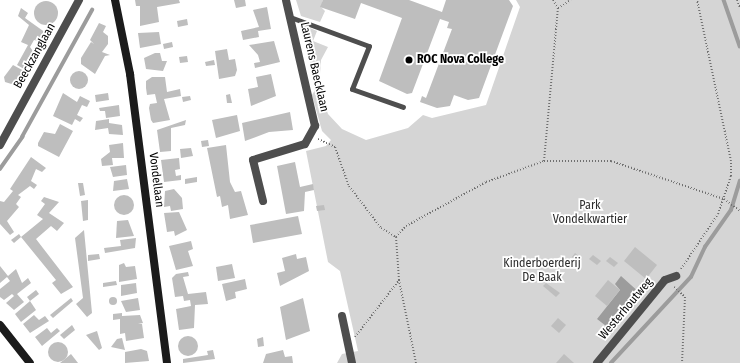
<!DOCTYPE html>
<style>
body{margin:0}
#map{position:relative;width:740px;height:363px;overflow:hidden;background:#fff;font-family:"Fira Sans Condensed",sans-serif}
div>[style]{position:absolute}
.green>*{inset:0;background:#d5d5d5}
.water>*{inset:0;background:#9c9c9c}
.stream>*{height:3.5px;margin:-1.75px;padding:0 1.75px;transform-origin:1.75px;border-radius:1.75px;background:#9c9c9c}
.building>*{inset:0;background:#bebebe}
.round{border-radius:50%}
.path>*{height:2px;margin-top:-1px;transform-origin:0;background:repeating-linear-gradient(90deg,#707070 0 1px,transparent 0 3px)}
.lane>*{height:5px;margin:-2.5px;padding:0 2.5px;transform-origin:2.5px;border-radius:2.5px;background:#4e4e4e}
.street>*{height:8px;margin:-4px;padding:0 4px;transform-origin:4px;border-radius:4px;background:#4e4e4e}
.secondary>*{height:8px;margin:-4px;padding:0 4px;transform-origin:4px;border-radius:4px;background:#1b1b1b}
.dots>*{width:11px;height:11px;translate:-50% -50%;box-sizing:border-box;border:2px solid #fff;border-radius:50%}
span{translate:-50% -50%;white-space:nowrap;text-align:center;line-height:1.15;-webkit-text-stroke:3.5px #fff;paint-order:stroke}
.street-label{font-size:12px;color:#000}
.poi-label{font-size:12px;color:#000;font-weight:700}
.left{translate:0 -50%;text-align:left}
.park-label{font-size:12px;color:#2c2c2c}
</style>
<div id="map">
<div class="green">
<div style="clip-path:polygon(296px 0,323px 0,321px 7px,325px 11px,320px 22px,301px 16px)"></div>
<div style="clip-path:polygon(516px 0,740px 0,740px 363px,337px 363px,342px 354px,358px 351px,340px 271px,328px 262px,306px 151px,326px 146px,331px 140px,322px 131px,312px 95px,315px 90px,320px 91px,328px 114px,342px 129px,366px 140px,408px 128px,423px 115px,432px 118px,486px 105px,520px 7px)"></div>
<div style="clip-path:polygon(303px 25px,317px 31px,313px 41px,328px 47px,321px 60px,320px 74px,312px 71px)"></div>
</div>
<div class="water">
<div style="clip-path:polygon(621px 276px,641px 294px,610px 329px,597px 319px,620px 290px,615px 284px)"></div>
</div>
<div class="stream">
<div style="left:724px;top:0;width:49px;rotate:70.8deg"></div>
<div style="left:0;top:169px;width:39px;rotate:-55deg"></div>
<div style="left:22px;top:137px;width:145px;rotate:-61.1deg"></div>
<div style="left:611px;top:363px;width:117px;rotate:-47.1deg"></div>
<div style="left:691px;top:277px;width:33px;rotate:-65deg"></div>
<div style="left:705px;top:247px;width:45px;rotate:-54.9deg"></div>
<div style="left:731px;top:210px;width:30px;rotate:-73deg"></div>
</div>
<div class="building">
<div style="clip-path:polygon(135px 0,179px 0,180px 3px,157px 7px,159px 22px,140px 26px,140px 6px,136px 6px)"></div>
<div style="clip-path:polygon(234px 0,245px 0,246px 6px,236px 8px)"></div>
<div style="clip-path:polygon(323px 0,409px 0,442px 12px,446px 0,509px 0,513px 6px,479px 98px,468px 100px,454px 95px,450px 106px,437px 108px,420px 102px,422px 96px,426px 98px,452px 29px,447px 28px,449px 22px,440px 19px,412px 93px,407px 94px,379px 81px,402px 18px,361px 3px,355px 19px,320px 7px)"></div>
<div class="round" style="left:34px;top:1px;width:24px;height:24px"></div>
<div style="clip-path:polygon(267px 7px,271px 29px,258px 31px,259px 37px,243px 40px,241px 31px,259px 27px,253px 10px)"></div>
<div style="clip-path:polygon(21px 8px,28px 13px,25px 18px,46px 33px,42px 42px,34px 40px,30px 47px,35px 54px,26px 70px,17px 65px,28px 45px,21px 42px,29px 25px,18px 16px)"></div>
<div style="clip-path:polygon(187px 19px,188px 25px,178px 27px,177px 21px)"></div>
<div style="clip-path:polygon(99px 23px,106px 26px,103px 32px,108px 36px,108px 44px,102px 52px,110px 55px,105px 56px,95px 74px,81px 64px,81px 58px,91px 42px,94px 44px,90px 40px)"></div>
<div style="clip-path:polygon(159px 32px,161px 44px,140px 48px,138px 33px)"></div>
<div style="clip-path:polygon(274px 41px,280px 62px,255px 68px,254px 63px,260px 62px,258px 55px,249px 45px)"></div>
<div style="clip-path:polygon(172px 42px,173px 47px,164px 49px,163px 44px)"></div>
<div style="clip-path:polygon(227px 49px,229px 60px,235px 59px,237px 70px,235px 76px,219px 79px,215px 51px)"></div>
<div style="clip-path:polygon(155px 53px,160px 53px,162px 61px,167px 61px,163px 71px,146px 69px,144px 58px)"></div>
<div style="clip-path:polygon(187px 56px,188px 62px,180px 63px,179px 57px)"></div>
<div style="clip-path:polygon(214px 60px,215px 65px,206px 66px,205px 62px)"></div>
<div style="clip-path:polygon(13px 65px,26px 72px,18px 86px,5px 82px,4px 77px)"></div>
<div class="round" style="left:70px;top:71px;width:18px;height:18px"></div>
<div style="clip-path:polygon(271px 74px,276px 96px,251px 106px,248px 89px,258px 87px,256px 77px)"></div>
<div style="clip-path:polygon(152px 77px,165px 77px,167px 92px,180px 89px,181px 96px,164px 99px,170px 120px,153px 123px,151px 120px,149px 108px,150px 104px,157px 103px,155px 94px,147px 95px,146px 88px,146px 81px)"></div>
<div style="clip-path:polygon(63px 93px,77px 102px,80px 96px,90px 101px,87px 107px,82px 105px,77px 115px,83px 118px,80px 122px,75px 119px,72px 125px,53px 116px)"></div>
<div style="clip-path:polygon(108px 93px,109px 100px,96px 102px,95px 95px)"></div>
<div style="clip-path:polygon(230px 94px,232px 103px,227px 103px,226px 95px)"></div>
<div style="clip-path:polygon(190px 96px,191px 100px,183px 102px,182px 97px)"></div>
<div style="clip-path:polygon(119px 105px,120px 116px,106px 118px,105px 111px,100px 111px,99px 108px)"></div>
<div style="clip-path:polygon(290px 112px,293px 130px,269px 132px,245px 141px,242px 123px)"></div>
<div style="clip-path:polygon(237px 115px,240px 131px,216px 138px,212px 120px)"></div>
<div style="clip-path:polygon(109px 119px,109px 123px,122px 125px,123px 135px,109px 134px,108px 128px,95px 130px,96px 121px)"></div>
<div style="clip-path:polygon(186px 120px,185px 125px,171px 128px,171px 151px,160px 152px,157px 130px)"></div>
<div style="clip-path:polygon(60px 124px,73px 131px,59px 157px,38px 146px,38px 143px,44px 132px,55px 134px)"></div>
<div style="clip-path:polygon(208px 140px,209px 146px,202px 147px,201px 141px)"></div>
<div style="clip-path:polygon(123px 143px,124px 158px,112px 158px,113px 165px,102px 166px,101px 159px,110px 152px,109px 145px)"></div>
<div style="clip-path:polygon(226px 145px,230px 182px,235px 192px,241px 191px,248px 215px,230px 219px,228px 205px,222px 207px,220px 196px,217px 197px,207px 148px)"></div>
<div style="clip-path:polygon(191px 148px,193px 156px,181px 158px,180px 149px)"></div>
<div style="clip-path:polygon(31px 157px,46px 168px,42px 172px,36px 169px,31px 181px,37px 185px,34px 189px,30px 186px,18px 195px,21px 197px,16px 204px,19px 207px,7px 221px,14px 232px,10px 235px,0 224px,0 201px,4px 202px,13px 191px,10px 189px)"></div>
<div style="clip-path:polygon(179px 158px,180px 169px,175px 170px,176px 176px,181px 175px,181px 180px,164px 182px,161px 160px)"></div>
<div style="clip-path:polygon(295px 162px,300px 187px,313px 184px,314px 190px,305px 192px,304px 211px,286px 214px,277px 166px)"></div>
<div style="clip-path:polygon(126px 165px,127px 175px,113px 177px,110px 167px)"></div>
<div style="clip-path:polygon(197px 177px,197px 182px,185px 184px,185px 179px)"></div>
<div style="clip-path:polygon(127px 179px,129px 189px,113px 191px,114px 181px)"></div>
<div style="clip-path:polygon(78px 183px,83px 183px,85px 195px,80px 196px)"></div>
<div style="clip-path:polygon(174px 189px,182px 198px,183px 209px,171px 211px,170px 206px,164px 207px,165px 191px)"></div>
<div class="round" style="left:114px;top:195px;width:20px;height:20px"></div>
<div style="clip-path:polygon(44px 197px,59px 202px,49px 213px,64px 223px,57px 231px,51px 226px,36px 239px,73px 287px,61px 294px,52px 283px,56px 280px,21px 237px,43px 219px,37px 215px,45px 204px,41px 201px)"></div>
<div style="clip-path:polygon(88px 200px,88px 220px,83px 221px,81px 201px)"></div>
<div style="clip-path:polygon(324px 205px,325px 210px,317px 211px,316px 206px)"></div>
<div style="clip-path:polygon(179px 212px,187px 230px,175px 236px,174px 231px,167px 232px,164px 213px)"></div>
<div style="clip-path:polygon(298px 216px,302px 234px,253px 243px,250px 225px)"></div>
<div style="clip-path:polygon(128px 220px,134px 236px,116px 238px,117px 221px)"></div>
<div style="clip-path:polygon(84px 230px,92px 313px,87px 317px,76px 304px,83px 298px,75px 238px)"></div>
<div style="clip-path:polygon(19px 234px,21px 237px,14px 243px,11px 240px)"></div>
<div style="clip-path:polygon(136px 238px,135px 248px,105px 253px,104px 248px,121px 246px,120px 240px)"></div>
<div style="clip-path:polygon(191px 241px,193px 249px,188px 251px,193px 266px,176px 270px,169px 246px)"></div>
<div style="clip-path:polygon(635px 247px,657px 265px,646px 279px,624px 261px)"></div>
<div style="clip-path:polygon(575px 253px,582px 259px,579px 263px,572px 257px)"></div>
<div style="clip-path:polygon(99px 254px,100px 259px,88px 261px,88px 255px)"></div>
<div style="clip-path:polygon(296px 254px,297px 259px,306px 257px,309px 271px,280px 286px,277px 273px,285px 271px,282px 258px)"></div>
<div style="clip-path:polygon(593px 255px,601px 261px,597px 265px,589px 259px)"></div>
<div style="clip-path:polygon(610px 257px,618px 263px,614px 267px,606px 261px)"></div>
<div style="clip-path:polygon(124px 263px,126px 267px,135px 266px,137px 279px,119px 282px,119px 265px)"></div>
<div style="clip-path:polygon(232px 264px,235px 278px,218px 281px,216px 267px)"></div>
<div style="clip-path:polygon(0 266px,8px 276px,16px 269px,22px 283px,28px 278px,31px 283px,17px 294px,24px 302px,14px 310px,6px 303px,14px 296px,12px 294px,4px 300px,0 297px,0 289px,10px 281px,7px 277px,0 283px)"></div>
<div style="clip-path:polygon(188px 272px,189px 276px,183px 277px,188px 294px,206px 292px,208px 304px,195px 305px,194px 328px,179px 330px,176px 309px,191px 306px,190px 300px,184px 301px,183px 296px,175px 297px,172px 278px,176px 274px)"></div>
<div style="clip-path:polygon(245px 279px,247px 289px,235px 292px,236px 298px,226px 301px,222px 284px)"></div>
<div style="clip-path:polygon(608px 280px,620px 290px,607px 306px,595px 296px)"></div>
<div style="clip-path:polygon(116px 281px,117px 285px,103px 287px,103px 283px)"></div>
<div style="clip-path:polygon(136px 283px,137px 293px,121px 296px,121px 285px)"></div>
<div style="clip-path:polygon(546px 283px,560px 293px,556px 297px,543px 286px)"></div>
<div style="clip-path:polygon(36px 290px,39px 294px,30px 301px,27px 297px)"></div>
<div class="round" style="left:109px;top:297px;width:8px;height:8px"></div>
<div style="clip-path:polygon(71px 298px,73px 301px,53px 318px,50px 315px)"></div>
<div style="clip-path:polygon(138px 298px,140px 310px,126px 312px,121px 301px)"></div>
<div style="clip-path:polygon(303px 298px,310px 331px,286px 340px,280px 307px)"></div>
<div style="clip-path:polygon(30px 301px,36px 310px,21px 322px,15px 314px)"></div>
<div style="clip-path:polygon(122px 313px,122px 316px,140px 315px,143px 323px,138px 324px,142px 324px,144px 338px,126px 341px,125px 333px,120px 334px,120px 319px,113px 320px,113px 314px)"></div>
<div style="clip-path:polygon(34px 315px,39px 320px,45px 316px,49px 321px,30px 333px,23px 324px)"></div>
<div style="clip-path:polygon(558px 318px,566px 325px,559px 333px,551px 326px)"></div>
<div style="clip-path:polygon(72px 325px,75px 330px,64px 339px,60px 335px)"></div>
<div style="clip-path:polygon(47px 328px,51px 333px,57px 328px,60px 331px,42px 346px,35px 337px)"></div>
<div style="clip-path:polygon(97px 331px,102px 348px,99px 350px,86px 335px)"></div>
<div class="round" style="left:178px;top:336px;width:20px;height:20px"></div>
<div style="clip-path:polygon(263px 337px,264px 346px,258px 347px,257px 339px)"></div>
<div style="clip-path:polygon(122px 338px,125px 350px,111px 347px,117px 339px)"></div>
<div class="round" style="left:48px;top:342px;width:20px;height:20px"></div>
<div style="clip-path:polygon(141px 349px,147px 351px,149px 361px,125px 363px,125px 352px)"></div>
<div style="clip-path:polygon(213px 350px,215px 359px,183px 363px,183px 359px,208px 355px,207px 351px)"></div>
<div style="clip-path:polygon(283px 350px,285px 357px,292px 356px,293px 363px,263px 363px,266px 354px)"></div>
<div style="clip-path:polygon(71px 354px,78px 363px,60px 363px)"></div>
<div style="clip-path:polygon(564px 354px,574px 363px,556px 363px)"></div>
</div>
<div class="path">
<div style="left:553px;top:0;width:9px;rotate:58deg"></div>
<div style="left:558px;top:8px;width:15px;rotate:-32deg"></div>
<div style="left:737px;top:0;width:9px;rotate:69deg"></div>
<div style="left:318px;top:139px;width:19px;rotate:25deg"></div>
<div style="left:335px;top:147px;width:41px;rotate:70.3deg"></div>
<div style="left:349px;top:186px;width:53px;rotate:52.7deg"></div>
<div style="left:381px;top:228px;width:17px;rotate:31deg"></div>
<div style="left:544px;top:161px;width:154px;rotate:-84.8deg"></div>
<div style="left:681px;top:269px;width:66px;rotate:-56.1deg"></div>
<div style="left:718px;top:214px;width:40px;rotate:-71.1deg"></div>
<div style="left:731px;top:176px;width:15px;rotate:-90deg"></div>
<div style="left:731px;top:161px;width:165px;rotate:-101.9deg"></div>
<div style="left:674px;top:287px;width:15px;rotate:42deg"></div>
<div style="left:685px;top:297px;width:66px;rotate:92.6deg"></div>
<div style="left:355px;top:337px;width:72px;rotate:-52.3deg"></div>
<div style="left:416px;top:363px;width:85px;rotate:-101.6deg"></div>
<div style="left:399px;top:280px;width:43px;rotate:-94deg"></div>
<div style="left:396px;top:237px;width:15px;rotate:-48deg"></div>
<div style="left:406px;top:226px;width:91px;rotate:-28.8deg"></div>
<div style="left:486px;top:182px;width:62px;rotate:-19.9deg"></div>
<div style="left:544px;top:161px;width:67px"></div>
<div style="left:611px;top:161px;width:119px;rotate:18.6deg"></div>
<div style="left:724px;top:199px;width:20px;rotate:37deg"></div>
</div>
<div class="lane">
<div style="left:290px;top:17px;width:84px;rotate:20.2deg"></div>
<div style="left:369px;top:46px;width:46px;rotate:111.6deg"></div>
<div style="left:352px;top:89px;width:54px;rotate:19.4deg"></div>
</div>
<div class="street">
<div style="left:0;top:145px;width:165px;rotate:-61.4deg"></div>
<div style="left:263px;top:201px;width:42px;rotate:-103.7deg"></div>
<div style="left:253px;top:160px;width:54px;rotate:-17.1deg"></div>
<div style="left:305px;top:144px;width:21px;rotate:-61deg"></div>
<div style="left:315px;top:126px;width:129px;rotate:-103deg"></div>
<div style="left:342px;top:316px;width:48px;rotate:78deg"></div>
<div style="left:597px;top:363px;width:107px;rotate:-50.7deg"></div>
<div style="left:665px;top:280px;width:12px;rotate:-20deg"></div>
</div>
<div class="secondary">
<div style="left:115px;top:0;width:76px;rotate:78.5deg"></div>
<div style="left:130px;top:74px;width:291px;rotate:82.7deg"></div>
<div style="left:0;top:325px;width:48px;rotate:51.7deg"></div>
</div>
<div class="dots">
<div style="left:409px;top:60px;background:#000"></div>
</div>
<div class="street-label">
<span style="left:35px;top:56px;rotate:-61deg">Beeckzanglaan</span>
<span style="left:314px;top:67px;rotate:77deg">Laurens Baecklaan</span>
<span style="left:156px;top:180px;rotate:83deg">Vondellaan</span>
<span style="left:626px;top:309px;rotate:-50deg">Westerhoutweg</span>
</div>
<div class="poi-label">
<span class="left" style="left:417px;top:60px">ROC Nova College</span>
</div>
<div class="park-label">
<span style="left:590px;top:213px">Park<br>Vondelkwartier</span>
<span style="left:542px;top:271px">Kinderboerderij<br>De Baak</span>
</div>
</div>
